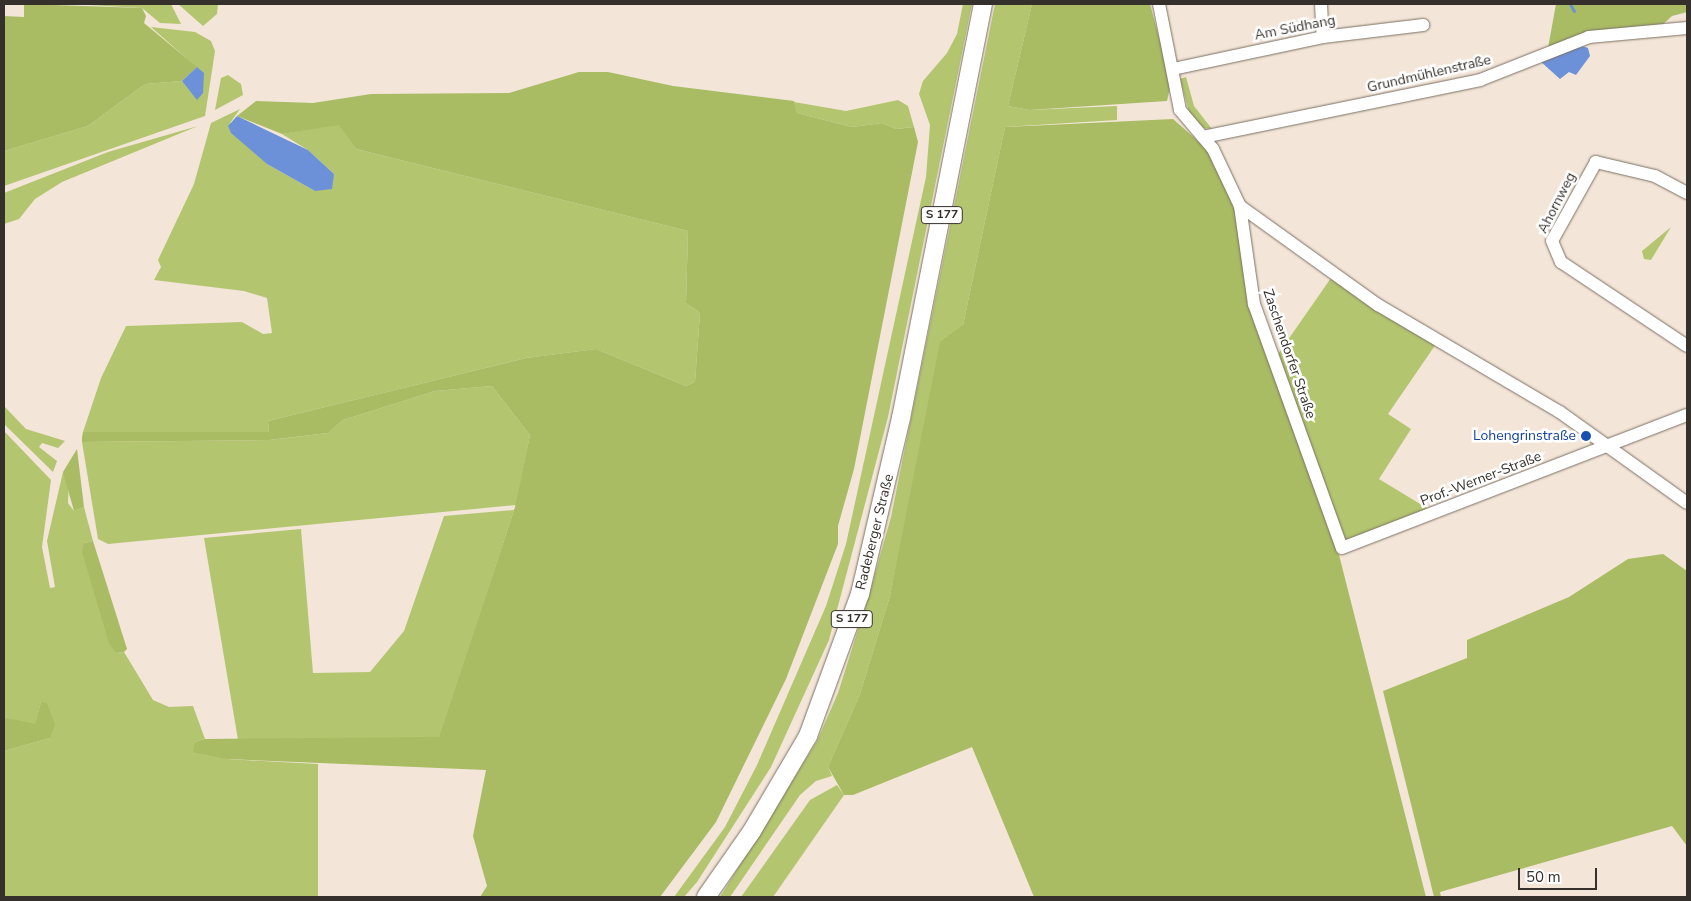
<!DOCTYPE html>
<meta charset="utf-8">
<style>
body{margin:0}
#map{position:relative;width:1691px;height:901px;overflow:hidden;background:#f3e6d8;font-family:"Nunito Sans",sans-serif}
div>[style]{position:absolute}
.green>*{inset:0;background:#b3c56f}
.forest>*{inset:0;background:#a9bb63}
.water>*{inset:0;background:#6d91d9}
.stream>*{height:3px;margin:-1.5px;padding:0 1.5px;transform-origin:1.5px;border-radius:1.5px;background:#6d91d9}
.roads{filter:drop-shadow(0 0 1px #7c7064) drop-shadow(0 0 1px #7c7064)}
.minor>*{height:12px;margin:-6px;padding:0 6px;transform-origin:6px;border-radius:6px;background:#fff}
.highway>*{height:18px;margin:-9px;padding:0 9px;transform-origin:9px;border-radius:9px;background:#fff}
.dots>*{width:14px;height:14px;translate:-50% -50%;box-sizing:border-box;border:2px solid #fff;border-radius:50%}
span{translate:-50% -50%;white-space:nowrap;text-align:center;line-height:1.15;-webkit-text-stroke:5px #fff;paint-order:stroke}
.shield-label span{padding:1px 4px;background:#fff;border:1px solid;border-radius:4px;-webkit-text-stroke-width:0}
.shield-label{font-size:12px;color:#35302b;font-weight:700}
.street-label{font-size:14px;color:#35302b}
.transit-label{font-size:14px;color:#164399}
.right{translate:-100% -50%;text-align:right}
.frame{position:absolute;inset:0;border:5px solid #35302b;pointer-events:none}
.scale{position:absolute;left:1518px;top:868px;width:79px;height:22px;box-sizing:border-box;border:2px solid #35302b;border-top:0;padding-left:6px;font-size:15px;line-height:18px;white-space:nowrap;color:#35302b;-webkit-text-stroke:4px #fff;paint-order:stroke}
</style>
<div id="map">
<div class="green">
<div style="clip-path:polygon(70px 4px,171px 4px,181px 24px,160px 23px,142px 8px)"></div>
<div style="clip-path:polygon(178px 4px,218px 4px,217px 14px,203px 26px)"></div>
<div style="clip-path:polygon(963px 4px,972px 4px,888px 417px,829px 640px,771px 767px,697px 882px,684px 897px,674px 897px,725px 827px,757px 765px,826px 606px,846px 544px,926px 177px,930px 125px,919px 94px,923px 81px,947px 53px,957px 34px)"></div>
<div style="clip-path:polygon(995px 4px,1032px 4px,1008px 106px,1029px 110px,1117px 106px,1117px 120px,1005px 127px,963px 325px,905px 525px,890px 596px,860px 694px,828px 767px,832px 776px,816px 781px,800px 795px,730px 897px,720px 897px,817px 741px,838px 693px,869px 595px,891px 517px)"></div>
<div style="clip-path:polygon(151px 27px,195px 32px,211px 41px,215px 51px,205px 116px,4px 186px,4px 151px,88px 126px,145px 84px,182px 81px,198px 99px,203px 73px)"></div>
<div style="clip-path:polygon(228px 75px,241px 84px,243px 95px,215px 110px,221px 78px)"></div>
<div style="clip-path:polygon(1186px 77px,1194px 106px,1212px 129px,1202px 128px,1189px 112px,1180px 79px)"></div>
<div style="clip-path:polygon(898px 100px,908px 106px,914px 127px,896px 129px,882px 123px,852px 127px,797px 113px,794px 102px,846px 111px)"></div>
<div style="clip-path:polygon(240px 109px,230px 123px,267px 164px,315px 191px,334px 174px,308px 150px,282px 134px,339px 124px,356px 149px,688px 231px,686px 303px,700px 313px,695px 382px,686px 386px,596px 349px,526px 358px,268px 421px,269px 432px,83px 432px,101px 378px,126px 326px,242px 322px,263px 334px,272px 333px,267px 298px,244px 291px,154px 280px,161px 267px,158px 260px,194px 184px,211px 123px)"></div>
<div style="clip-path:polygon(198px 126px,62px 182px,35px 199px,19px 219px,4px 224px,4px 193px,108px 152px)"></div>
<div style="clip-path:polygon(1671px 227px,1651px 260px,1644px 259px,1642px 251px)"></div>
<div style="clip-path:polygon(1331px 278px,1436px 344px,1388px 414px,1411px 429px,1379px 479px,1430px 510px,1345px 542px,1276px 357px)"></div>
<div style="clip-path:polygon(492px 386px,530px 435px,516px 505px,108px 544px,98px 539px,82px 442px,269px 440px,328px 433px,343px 420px,435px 391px)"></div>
<div style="clip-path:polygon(4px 406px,26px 429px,65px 441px,58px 448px,42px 443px,39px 447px,57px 461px,53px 472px,4px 424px)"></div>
<div style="clip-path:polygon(4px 431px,51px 480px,42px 547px,50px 588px,55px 587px,47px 541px,63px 472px,69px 481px,68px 503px,74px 511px,84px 507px,93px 541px,84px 543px,116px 653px,124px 652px,153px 700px,169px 707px,193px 706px,205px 739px,195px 742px,226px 759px,318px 764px,318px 897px,4px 897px,4px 751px,50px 738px,41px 702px,35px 725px,4px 717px)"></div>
<div style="clip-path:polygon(514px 510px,439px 738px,238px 740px,204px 538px,301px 529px,313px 673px,370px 672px,404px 631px,444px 516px)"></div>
<div style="clip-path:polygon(837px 785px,844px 795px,773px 897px,741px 897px,810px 800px)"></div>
</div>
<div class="forest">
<div style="clip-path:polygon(24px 4px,142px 8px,146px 16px,144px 23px,197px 67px,182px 81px,145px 84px,88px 126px,4px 151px,4px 16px,24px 17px)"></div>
<div style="clip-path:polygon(1032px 4px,1150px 4px,1171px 83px,1167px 101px,1029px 110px,1008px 106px)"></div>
<div style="clip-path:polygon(1556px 4px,1687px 4px,1687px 12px,1672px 16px,1660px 27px,1548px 48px)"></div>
<div style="clip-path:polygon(579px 72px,608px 72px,673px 86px,794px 101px,797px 113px,852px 127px,882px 123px,896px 129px,914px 127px,918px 142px,854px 469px,838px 526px,838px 544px,786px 679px,716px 822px,660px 897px,480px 897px,487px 886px,473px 836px,486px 770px,226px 759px,193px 752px,195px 742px,205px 739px,439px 737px,515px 507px,530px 435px,492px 386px,435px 391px,343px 420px,328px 433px,269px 440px,82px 442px,82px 437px,83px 432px,269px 432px,268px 421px,526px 358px,596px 349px,686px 386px,695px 382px,700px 313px,686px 303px,688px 231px,356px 149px,339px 125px,282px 134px,237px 116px,256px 101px,313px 103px,371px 94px,509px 93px)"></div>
<div style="clip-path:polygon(1173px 119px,1207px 149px,1235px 205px,1251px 305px,1336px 543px,1426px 897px,1034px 897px,972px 747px,853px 795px,844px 795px,828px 767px,860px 694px,890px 596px,940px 342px,963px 325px,1005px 127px)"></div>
<div style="clip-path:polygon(77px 449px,84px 507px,74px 511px,63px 472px)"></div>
<div style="clip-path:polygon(93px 541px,127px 649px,124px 652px,116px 653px,109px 643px,82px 552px,84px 543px)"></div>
<div style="clip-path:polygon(1663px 554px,1687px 571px,1687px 846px,1672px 826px,1440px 892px,1441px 897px,1434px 897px,1383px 691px,1467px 658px,1467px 640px,1569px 597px,1628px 559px)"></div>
<div style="clip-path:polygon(41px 702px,47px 703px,55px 725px,50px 738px,4px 751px,4px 717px,35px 724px)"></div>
</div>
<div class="water">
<div style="clip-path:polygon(1579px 45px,1588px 48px,1590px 56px,1576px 75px,1569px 72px,1560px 79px,1540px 61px)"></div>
<div style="clip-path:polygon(197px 67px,204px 73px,203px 93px,197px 100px,182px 81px)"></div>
<div style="clip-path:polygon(237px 116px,308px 150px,334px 174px,332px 189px,315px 191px,267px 164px,231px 133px,228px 126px)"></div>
</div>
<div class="stream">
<div style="left:1570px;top:4px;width:8px;rotate:60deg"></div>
</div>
<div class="roads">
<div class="minor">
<div style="left:1159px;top:4px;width:108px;rotate:78.8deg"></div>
<div style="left:1180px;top:110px;width:51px;rotate:49.8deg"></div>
<div style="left:1213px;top:149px;width:63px;rotate:64.7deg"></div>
<div style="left:1240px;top:206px;width:99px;rotate:81.9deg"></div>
<div style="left:1254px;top:304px;width:259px;rotate:70.2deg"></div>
<div style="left:1342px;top:548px;width:370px;rotate:-21.1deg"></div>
<div style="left:1321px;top:4px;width:33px;rotate:87deg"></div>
<div style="left:1173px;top:69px;width:153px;rotate:-12deg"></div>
<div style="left:1323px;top:37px;width:101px;rotate:-6.8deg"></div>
<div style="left:1203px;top:137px;width:283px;rotate:-11.6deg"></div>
<div style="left:1480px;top:80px;width:117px;rotate:-21.5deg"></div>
<div style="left:1589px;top:37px;width:98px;rotate:-5.2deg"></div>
<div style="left:1687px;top:193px;width:36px;rotate:-152deg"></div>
<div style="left:1655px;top:176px;width:61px;rotate:-166.7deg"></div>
<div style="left:1596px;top:162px;width:90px;rotate:119.1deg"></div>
<div style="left:1552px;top:241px;width:23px;rotate:67deg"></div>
<div style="left:1561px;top:262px;width:151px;rotate:33.7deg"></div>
<div style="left:1240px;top:206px;width:170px;rotate:35.7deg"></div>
<div style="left:1378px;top:305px;width:211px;rotate:30.5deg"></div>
<div style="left:1560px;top:412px;width:156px;rotate:35.6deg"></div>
</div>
<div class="highway">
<div style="left:706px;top:897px;width:80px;rotate:-55.1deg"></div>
<div style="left:752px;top:831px;width:110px;rotate:-59.5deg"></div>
<div style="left:808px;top:736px;width:151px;rotate:-69.9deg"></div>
<div style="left:860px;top:594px;width:181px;rotate:-76.9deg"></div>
<div style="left:901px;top:418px;width:422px;rotate:-78.8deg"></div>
</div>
</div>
<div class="dots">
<div style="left:1586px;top:436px;background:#1a4fb4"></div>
</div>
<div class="shield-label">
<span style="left:942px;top:215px">S 177</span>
<span style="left:852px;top:619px">S 177</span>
</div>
<div class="street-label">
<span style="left:1295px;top:28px;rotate:-11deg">Am Südhang</span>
<span style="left:1429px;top:74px;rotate:-13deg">Grundmühlenstraße</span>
<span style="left:1557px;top:203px;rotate:-63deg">Ahornweg</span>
<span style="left:1289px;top:354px;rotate:71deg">Zaschendorfer Straße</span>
<span style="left:1481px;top:479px;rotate:-21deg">Prof.-Werner-Straße</span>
<span style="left:875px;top:532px;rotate:-76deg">Radeberger Straße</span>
</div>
<div class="transit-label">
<span class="right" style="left:1576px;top:436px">Lohengrinstraße</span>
</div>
<div class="frame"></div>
<div class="scale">50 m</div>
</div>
